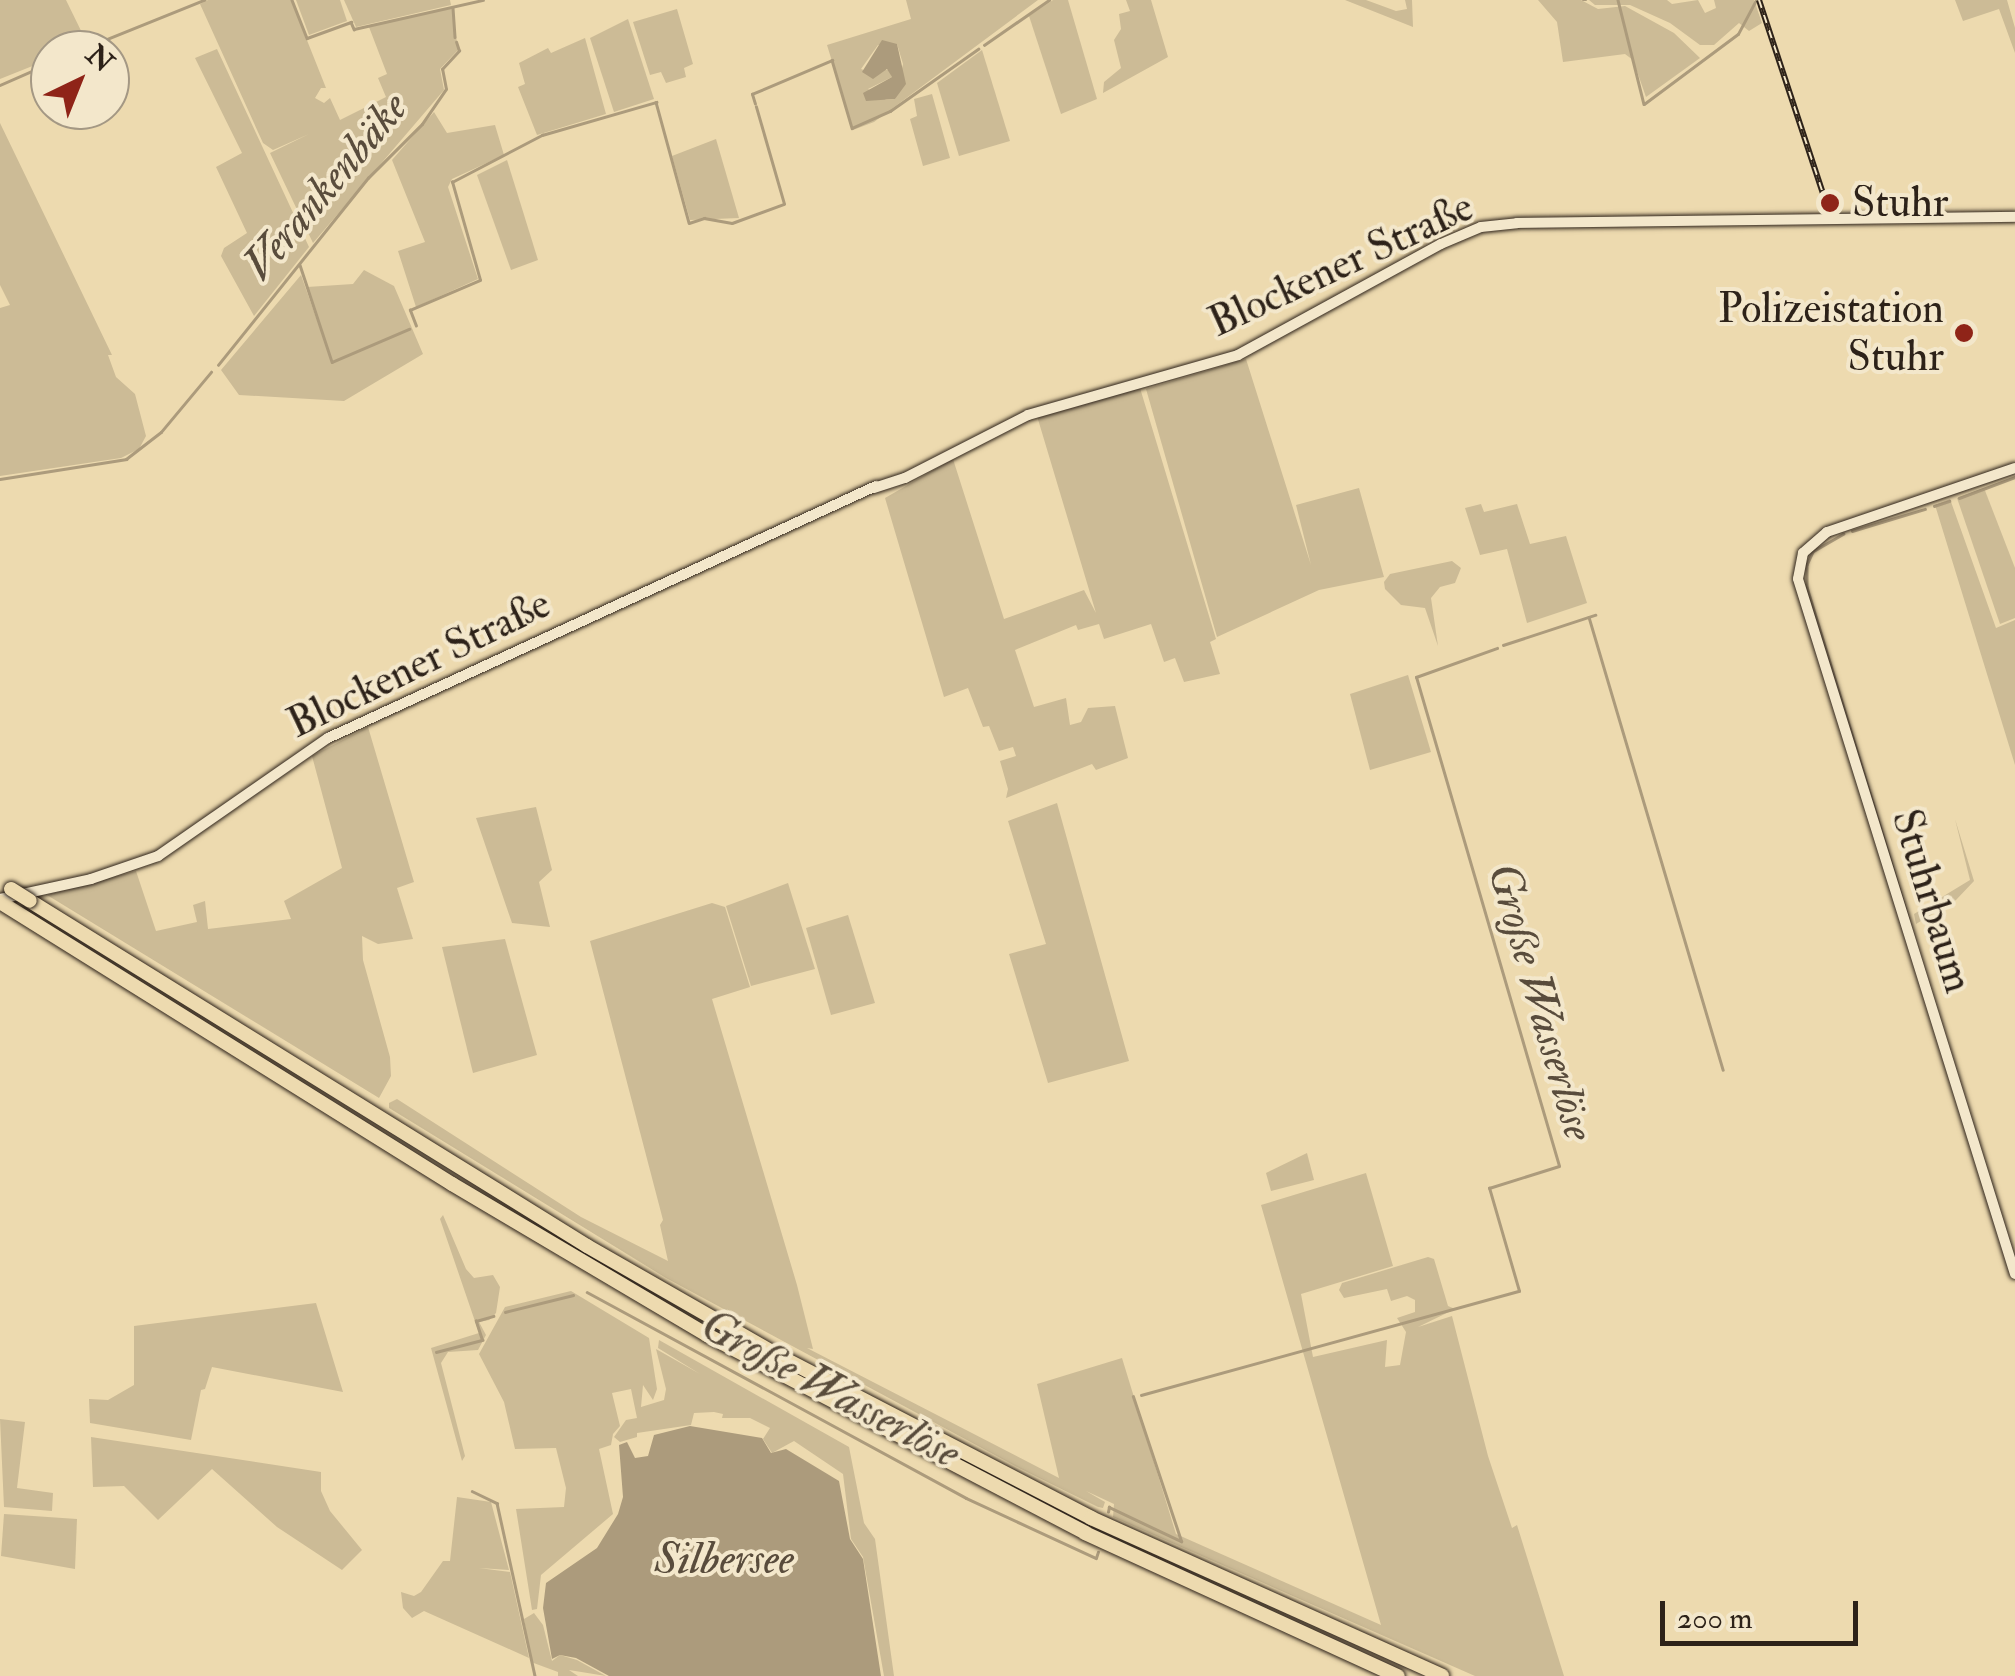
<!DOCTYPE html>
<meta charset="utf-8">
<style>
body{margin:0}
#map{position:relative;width:2015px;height:1676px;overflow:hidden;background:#eddaaf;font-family:"IM FELL Double Pica",serif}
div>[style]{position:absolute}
.green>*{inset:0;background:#ccbb96}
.water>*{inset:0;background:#ac9b7c}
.stream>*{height:2.5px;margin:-1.25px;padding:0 1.25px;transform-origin:1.25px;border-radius:1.25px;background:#ac9b7c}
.roads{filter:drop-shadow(0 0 2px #2d2219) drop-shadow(0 0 2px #2d2219)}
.secondary>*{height:10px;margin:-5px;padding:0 5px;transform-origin:5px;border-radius:5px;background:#f3e7cb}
.highway>*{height:14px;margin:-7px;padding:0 7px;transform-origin:7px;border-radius:7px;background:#eddaaf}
.rail>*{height:6px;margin-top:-3px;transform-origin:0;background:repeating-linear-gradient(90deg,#f3e7cb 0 8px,#2d2219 0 16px);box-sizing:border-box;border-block:2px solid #2d2219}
.bridges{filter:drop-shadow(0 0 2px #2d2219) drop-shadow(0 0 2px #2d2219)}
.highway-bridge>*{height:14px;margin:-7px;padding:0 7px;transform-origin:7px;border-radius:7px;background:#eddaaf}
.dots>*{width:28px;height:28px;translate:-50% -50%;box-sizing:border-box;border:5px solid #f3e7cb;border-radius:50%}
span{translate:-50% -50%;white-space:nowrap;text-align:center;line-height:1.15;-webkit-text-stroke:8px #f3e7cb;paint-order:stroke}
.poi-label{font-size:42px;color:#2d2219}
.left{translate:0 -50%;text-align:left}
.right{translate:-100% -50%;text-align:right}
.street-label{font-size:42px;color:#2d2219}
.water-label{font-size:45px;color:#594c3c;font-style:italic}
.north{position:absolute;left:30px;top:30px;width:100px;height:100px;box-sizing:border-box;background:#f3e7cb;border:2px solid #a49884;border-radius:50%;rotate:43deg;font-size:28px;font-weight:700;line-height:40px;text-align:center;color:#2d2219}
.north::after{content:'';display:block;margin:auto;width:35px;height:45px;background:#8f2418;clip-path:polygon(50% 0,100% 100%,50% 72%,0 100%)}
.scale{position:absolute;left:1660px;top:1601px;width:198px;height:45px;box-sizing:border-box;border:5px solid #2d2219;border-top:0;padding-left:12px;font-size:30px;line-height:35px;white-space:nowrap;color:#2d2219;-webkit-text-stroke:8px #f3e7cb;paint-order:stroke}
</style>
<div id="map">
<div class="green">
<div style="clip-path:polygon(0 0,66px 0,87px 43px,71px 50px,50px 50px,50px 59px,0 79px)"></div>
<div style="clip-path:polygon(208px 0,291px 0,326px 88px,321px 88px,315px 98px,324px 103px,330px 98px,340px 120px,386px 97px,378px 78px,387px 74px,369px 27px,452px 8px,458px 50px,440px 69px,444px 90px,313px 243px,270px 153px,309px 134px,273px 150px,263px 143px,200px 4px)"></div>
<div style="clip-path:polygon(296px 0,340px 0,347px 21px,309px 35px)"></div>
<div style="clip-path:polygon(344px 0,450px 0,451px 5px,356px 27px)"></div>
<div style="clip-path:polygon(evenodd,906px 0,1038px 0,874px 122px,853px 130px,827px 45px,911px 19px,906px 0,897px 44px,903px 64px,895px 99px,886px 100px,868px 89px,892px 77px,890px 70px,882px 70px,877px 75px,861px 69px,878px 45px,897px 44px)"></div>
<div style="clip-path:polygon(1053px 0,1068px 0,1097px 99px,1061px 114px,1029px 16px)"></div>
<div style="clip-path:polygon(1126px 0,1151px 0,1168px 57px,1103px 93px,1104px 82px,1121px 68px,1114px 40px,1121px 29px,1119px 14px,1130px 11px)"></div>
<div style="clip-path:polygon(1345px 0,1366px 0,1396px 11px,1407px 9px,1405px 0,1412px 0,1413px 27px)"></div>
<div style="clip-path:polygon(1538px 0,1581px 0,1598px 9px,1625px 6px,1674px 33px,1700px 58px,1646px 97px,1633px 60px,1625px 54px,1563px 62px,1557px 22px)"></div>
<div style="clip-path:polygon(1589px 0,1667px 0,1672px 4px,1698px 0,1705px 13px,1716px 8px,1714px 0,1754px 0,1762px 23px,1749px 31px,1739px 23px,1714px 45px,1700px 45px,1670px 23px,1630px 5px,1595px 5px)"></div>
<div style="clip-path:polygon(1955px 0,2007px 0,2015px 28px,2015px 53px,1999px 9px,1963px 21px)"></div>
<div style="clip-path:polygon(677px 9px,693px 64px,684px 68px,686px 77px,666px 83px,661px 72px,650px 75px,633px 22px)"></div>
<div style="clip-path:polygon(628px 19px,654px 99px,614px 112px,590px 38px)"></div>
<div style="clip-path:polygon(585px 38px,606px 114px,537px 135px,518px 87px,525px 84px,519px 63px,548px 48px,551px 53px)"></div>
<div style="clip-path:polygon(217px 49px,309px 247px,254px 316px,221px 256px,224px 248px,247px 233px,216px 167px,242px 153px,195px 58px)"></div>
<div style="clip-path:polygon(982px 50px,1010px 141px,959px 156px,937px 83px)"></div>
<div style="clip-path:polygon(932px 94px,950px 158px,923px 166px,910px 119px,917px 116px,914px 99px)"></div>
<div style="clip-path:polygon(434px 112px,447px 133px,495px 125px,504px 155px,452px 179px,448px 187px,478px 279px,416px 307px,398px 251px,425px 242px,392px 160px)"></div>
<div style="clip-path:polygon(0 123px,112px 355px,108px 355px,116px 377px,135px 394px,146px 436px,139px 449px,121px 458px,0 476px,0 308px,10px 305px,0 285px)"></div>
<div style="clip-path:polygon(716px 139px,739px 218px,690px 220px,672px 156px)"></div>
<div style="clip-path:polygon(507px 160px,538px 260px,511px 270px,477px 175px)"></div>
<div style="clip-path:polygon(364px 270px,394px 286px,423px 354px,344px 401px,239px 395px,221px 370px,301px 275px,318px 323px,307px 287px,353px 284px)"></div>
<div style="clip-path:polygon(1246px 359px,1311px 565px,1296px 505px,1359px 488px,1384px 577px,1319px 590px,1217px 637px,1146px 389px)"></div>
<div style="clip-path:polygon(1140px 388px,1216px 639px,1210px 642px,1220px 674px,1184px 682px,1175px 658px,1164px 662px,1151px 624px,1104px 639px,1099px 624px,1078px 630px,1076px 625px,1015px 650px,1034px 707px,1066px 698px,1070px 725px,1081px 722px,1088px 708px,1115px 706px,1128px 758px,1096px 770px,1092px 764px,1006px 798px,1008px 789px,1000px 761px,1016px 756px,1013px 747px,999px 751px,989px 726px,983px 727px,968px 688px,944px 697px,885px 498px,953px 459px,1004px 619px,1084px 590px,1096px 613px,1037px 416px)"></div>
<div style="clip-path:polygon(1984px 488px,2015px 568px,2015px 618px,2000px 624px,1957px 498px)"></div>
<div style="clip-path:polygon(1950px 499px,1996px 628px,2015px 620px,2015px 765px,1935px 505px)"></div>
<div style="clip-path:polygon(1481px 504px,1484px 512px,1517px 504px,1530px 544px,1566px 536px,1587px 603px,1527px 623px,1507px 549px,1480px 555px,1465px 508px)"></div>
<div style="clip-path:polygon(1452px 561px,1461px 568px,1455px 583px,1440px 587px,1431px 598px,1438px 646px,1425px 608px,1401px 605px,1385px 589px,1384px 582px,1390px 574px)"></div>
<div style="clip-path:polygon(1408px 675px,1431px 752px,1370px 770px,1350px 694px)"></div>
<div style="clip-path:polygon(368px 727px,414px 882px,397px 888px,413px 939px,378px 944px,362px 936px,363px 960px,390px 1057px,391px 1076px,379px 1098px,47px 895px,136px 871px,156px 931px,197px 922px,193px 905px,205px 901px,208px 929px,291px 919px,284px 901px,342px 868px,312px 756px)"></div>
<div style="clip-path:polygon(1057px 803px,1129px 1061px,1048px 1083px,1009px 954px,1046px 944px,1008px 821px)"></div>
<div style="clip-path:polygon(536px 807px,552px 870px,539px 882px,550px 927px,512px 923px,476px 818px)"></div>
<div style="clip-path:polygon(1955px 819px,1974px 881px,1956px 900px,1916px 924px,1914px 914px,1970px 880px)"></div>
<div style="clip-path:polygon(788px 883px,815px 969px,751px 986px,726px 906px)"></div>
<div style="clip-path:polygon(712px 903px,725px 907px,750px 987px,712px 999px,797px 1285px,813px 1349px,807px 1348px,1059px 1478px,1037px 1384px,1122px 1358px,1176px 1534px,1381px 1625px,1261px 1205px,1366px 1173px,1393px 1266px,1301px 1294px,1313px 1357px,1387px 1340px,1385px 1367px,1400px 1365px,1406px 1332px,1397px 1318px,1415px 1312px,1415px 1300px,1407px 1296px,1391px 1301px,1387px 1289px,1344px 1298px,1339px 1290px,1342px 1283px,1428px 1257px,1434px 1259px,1448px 1306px,1455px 1309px,1418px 1327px,1452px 1316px,1488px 1456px,1512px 1528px,1517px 1525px,1564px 1676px,1475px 1676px,1113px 1517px,1114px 1504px,1086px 1491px,1105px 1502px,1103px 1508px,1098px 1507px,1021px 1469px,666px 1278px,389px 1108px,389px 1103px,397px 1099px,581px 1217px,668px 1261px,660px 1225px,663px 1220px,590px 941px)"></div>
<div style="clip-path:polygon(848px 915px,875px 1003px,831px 1015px,806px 928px)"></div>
<div style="clip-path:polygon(505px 939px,537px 1055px,473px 1073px,442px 947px)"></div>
<div style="clip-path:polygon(1307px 1153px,1314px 1180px,1271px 1191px,1266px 1173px)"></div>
<div style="clip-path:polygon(443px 1215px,466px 1269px,474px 1278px,493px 1275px,500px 1287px,496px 1313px,489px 1320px,479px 1322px,486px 1335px,478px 1350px,448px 1352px,441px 1363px,465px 1456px,462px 1461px,431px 1348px,479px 1333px,440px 1219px)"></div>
<div style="clip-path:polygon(571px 1291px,649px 1338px,657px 1389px,653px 1400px,643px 1385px,641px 1407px,664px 1400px,666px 1389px,656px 1349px,700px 1374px,658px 1348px,659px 1340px,849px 1447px,864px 1523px,875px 1539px,894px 1676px,884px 1676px,863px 1557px,851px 1539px,843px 1474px,794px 1441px,772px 1453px,763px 1439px,770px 1428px,750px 1418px,722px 1418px,723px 1414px,714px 1412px,694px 1413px,691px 1425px,637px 1433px,637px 1437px,620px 1442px,614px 1437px,626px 1420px,637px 1418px,631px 1389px,612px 1393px,620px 1426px,613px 1434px,611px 1445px,599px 1449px,613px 1514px,541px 1575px,537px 1609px,532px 1610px,516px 1509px,564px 1507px,566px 1488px,556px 1448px,515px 1449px,504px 1402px,479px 1354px,505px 1307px)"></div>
<div style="clip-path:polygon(316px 1303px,343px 1392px,212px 1367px,205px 1389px,201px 1390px,191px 1440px,90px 1423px,89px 1399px,108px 1400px,134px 1385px,134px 1326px)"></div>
<div style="clip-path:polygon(0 1419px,25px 1422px,17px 1488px,53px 1493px,52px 1511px,4px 1507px)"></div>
<div style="clip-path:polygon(91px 1437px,321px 1472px,321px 1491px,330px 1511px,362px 1550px,342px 1570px,277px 1527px,212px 1469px,158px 1520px,124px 1486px,93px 1487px)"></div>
<div style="clip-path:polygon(457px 1497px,491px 1502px,509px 1570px,479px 1568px,510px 1572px,529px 1658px,424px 1611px,412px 1618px,403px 1608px,401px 1592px,414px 1596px,421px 1592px,443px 1561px,450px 1561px)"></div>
<div style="clip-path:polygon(4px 1514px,77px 1519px,75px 1569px,1px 1556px)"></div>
<div style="clip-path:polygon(534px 1613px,543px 1625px,552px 1661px,560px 1655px,577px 1660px,606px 1676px,569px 1670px,578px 1676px,558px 1676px,558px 1672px,531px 1662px,524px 1619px)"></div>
</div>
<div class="water">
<div style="clip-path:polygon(882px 40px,897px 44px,906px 84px,895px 99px,866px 101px,863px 93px,892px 77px,887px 69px,873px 79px,862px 72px)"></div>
<div style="clip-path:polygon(690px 1426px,762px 1438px,771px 1453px,786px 1449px,839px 1481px,850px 1539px,863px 1559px,881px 1676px,609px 1676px,576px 1658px,560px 1655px,552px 1659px,543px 1608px,546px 1583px,597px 1548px,618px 1514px,623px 1497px,619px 1445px,627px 1442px,635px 1458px,648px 1456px,654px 1435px)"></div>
</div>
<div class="stream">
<div style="left:292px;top:0;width:41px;rotate:68.5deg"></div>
<div style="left:307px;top:38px;width:47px;rotate:-20deg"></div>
<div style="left:351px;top:22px;width:8px;rotate:67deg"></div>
<div style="left:354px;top:29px;width:132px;rotate:-12.7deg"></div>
<div style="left:1583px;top:0;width:3px"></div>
<div style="left:1618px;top:0;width:107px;rotate:76deg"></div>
<div style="left:1644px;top:104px;width:117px;rotate:-36.7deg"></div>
<div style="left:1738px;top:34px;width:38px;rotate:-62deg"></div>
<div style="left:453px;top:8px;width:29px;rotate:86deg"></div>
<div style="left:984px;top:45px;width:79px;rotate:-34.7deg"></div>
<div style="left:80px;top:50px;width:134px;rotate:-22deg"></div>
<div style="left:0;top:85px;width:55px;rotate:-23.7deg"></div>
<div style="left:755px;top:104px;width:10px;rotate:-107deg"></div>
<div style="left:752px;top:94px;width:87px;rotate:-23deg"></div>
<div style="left:832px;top:60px;width:71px;rotate:73.6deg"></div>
<div style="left:852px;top:128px;width:42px;rotate:-24.1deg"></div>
<div style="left:890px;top:111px;width:108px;rotate:-35.2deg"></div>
<div style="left:300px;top:265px;width:102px;rotate:71.7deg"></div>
<div style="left:332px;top:362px;width:84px;rotate:-23.2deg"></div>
<div style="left:416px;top:326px;width:17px;rotate:-111deg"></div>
<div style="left:410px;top:310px;width:76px;rotate:-23.2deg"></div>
<div style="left:480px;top:280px;width:102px;rotate:-105.9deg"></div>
<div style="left:452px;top:182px;width:102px;rotate:-27.6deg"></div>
<div style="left:542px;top:135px;width:119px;rotate:-16.1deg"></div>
<div style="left:656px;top:102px;width:125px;rotate:74.7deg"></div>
<div style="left:689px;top:223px;width:16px;rotate:-18deg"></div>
<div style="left:704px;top:218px;width:28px;rotate:10deg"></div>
<div style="left:732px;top:223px;width:55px;rotate:-20.1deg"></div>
<div style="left:784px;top:204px;width:101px;rotate:-106.1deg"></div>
<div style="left:218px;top:365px;width:240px;rotate:-51.3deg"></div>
<div style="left:368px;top:178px;width:76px;rotate:-45deg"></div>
<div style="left:422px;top:124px;width:42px;rotate:-55.6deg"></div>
<div style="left:446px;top:89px;width:20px;rotate:-101deg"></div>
<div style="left:442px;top:69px;width:25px;rotate:-47deg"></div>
<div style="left:459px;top:51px;width:9px;rotate:-108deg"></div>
<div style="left:0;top:479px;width:128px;rotate:-9deg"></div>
<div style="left:126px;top:459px;width:44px;rotate:-37.6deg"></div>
<div style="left:161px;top:432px;width:78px;rotate:-50.2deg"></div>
<div style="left:1959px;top:498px;width:60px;rotate:-20.6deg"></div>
<div style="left:1934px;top:506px;width:16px;rotate:-18deg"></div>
<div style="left:1852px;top:531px;width:76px;rotate:-16.8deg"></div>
<div style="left:1844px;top:534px;width:36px;rotate:150deg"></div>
<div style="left:1813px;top:552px;width:14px;rotate:115deg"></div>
<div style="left:1807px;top:565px;width:22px;rotate:90deg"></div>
<div style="left:1807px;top:587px;width:346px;rotate:73deg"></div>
<div style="left:1589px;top:617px;width:472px;rotate:73.5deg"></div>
<div style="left:1503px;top:645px;width:97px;rotate:-18.1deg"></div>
<div style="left:587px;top:1292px;width:431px;rotate:28.5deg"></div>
<div style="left:966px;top:1498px;width:143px;rotate:24.8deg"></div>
<div style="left:1096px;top:1558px;width:6px;rotate:-72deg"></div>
<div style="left:505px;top:1312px;width:70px;rotate:-14deg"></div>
<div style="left:436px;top:1352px;width:48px;rotate:-14.6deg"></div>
<div style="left:482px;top:1340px;width:20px;rotate:-108deg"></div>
<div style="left:476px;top:1321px;width:18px;rotate:-16deg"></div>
<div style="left:1141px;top:1395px;width:392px;rotate:-15.4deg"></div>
<div style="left:1519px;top:1291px;width:107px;rotate:-106.2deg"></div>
<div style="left:1489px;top:1188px;width:73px;rotate:-17.4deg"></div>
<div style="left:1559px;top:1166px;width:509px;rotate:-106.3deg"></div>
<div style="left:1416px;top:677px;width:86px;rotate:-19.7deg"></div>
<div style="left:472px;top:1491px;width:28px;rotate:26deg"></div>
<div style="left:497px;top:1503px;width:177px;rotate:77.6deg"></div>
<div style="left:1108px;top:1512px;width:5px;rotate:-79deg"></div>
<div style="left:1109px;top:1507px;width:80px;rotate:25.3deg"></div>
<div style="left:1181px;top:1541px;width:152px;rotate:-108.4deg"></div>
</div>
<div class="roads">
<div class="secondary">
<div style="left:2015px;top:468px;width:199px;rotate:161.2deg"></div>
<div style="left:1827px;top:532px;width:32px;rotate:139deg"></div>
<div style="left:1803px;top:553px;width:26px;rotate:101deg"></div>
<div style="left:1798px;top:579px;width:728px;rotate:72.66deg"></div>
<div style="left:874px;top:488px;width:33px;rotate:-18deg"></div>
<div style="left:905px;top:478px;width:138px;rotate:-27.1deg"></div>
<div style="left:1028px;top:415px;width:218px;rotate:-15.9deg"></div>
<div style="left:1238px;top:355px;width:231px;rotate:-28.7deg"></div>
<div style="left:1441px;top:244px;width:43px;rotate:-23deg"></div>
<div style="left:1481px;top:227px;width:36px;rotate:-6deg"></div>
<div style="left:1517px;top:223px;width:498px;rotate:-0.7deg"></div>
<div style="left:0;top:899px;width:93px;rotate:-12.4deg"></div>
<div style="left:91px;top:879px;width:71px;rotate:-18.9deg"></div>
<div style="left:158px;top:856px;width:207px;rotate:-34.8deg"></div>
<div style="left:328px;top:738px;width:603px;rotate:-24.7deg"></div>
</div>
<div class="highway">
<div style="left:30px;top:901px;width:655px;rotate:31.77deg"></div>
<div style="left:587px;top:1246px;width:221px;rotate:29.8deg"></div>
<div style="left:779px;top:1356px;width:352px;rotate:27.4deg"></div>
<div style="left:1091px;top:1518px;width:385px;rotate:24.2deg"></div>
<div style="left:0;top:902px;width:533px;rotate:31.96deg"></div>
<div style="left:452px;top:1184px;width:296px;rotate:30.6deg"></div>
<div style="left:707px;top:1335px;width:427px;rotate:27.6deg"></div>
<div style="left:1085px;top:1533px;width:344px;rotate:24.6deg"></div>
</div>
</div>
<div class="rail">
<div style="left:1759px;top:0;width:223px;rotate:71.7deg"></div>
</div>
<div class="bridges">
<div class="highway-bridge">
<div style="left:11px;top:889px;width:22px;rotate:32deg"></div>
</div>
</div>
<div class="dots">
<div style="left:1830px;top:203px;background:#8f2418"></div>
<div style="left:1964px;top:333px;background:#8f2418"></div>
</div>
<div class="poi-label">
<span class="left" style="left:1852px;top:203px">Stuhr</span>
<span class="right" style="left:1944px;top:333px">Polizeistation<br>Stuhr</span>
</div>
<div class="street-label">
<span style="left:1341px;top:265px;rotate:-25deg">Blockener Straße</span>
<span style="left:419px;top:664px;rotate:-26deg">Blockener Straße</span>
<span style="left:1932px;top:901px;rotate:73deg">Stuhrbaum</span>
</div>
<div class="water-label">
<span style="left:326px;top:187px;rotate:-50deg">Verankenbäke</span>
<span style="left:1540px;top:1002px;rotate:74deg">Große Wasserlöse</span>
<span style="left:830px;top:1390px;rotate:28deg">Große Wasserlöse</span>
<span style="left:724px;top:1560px">Silbersee</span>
</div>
<div class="north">N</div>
<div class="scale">200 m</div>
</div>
